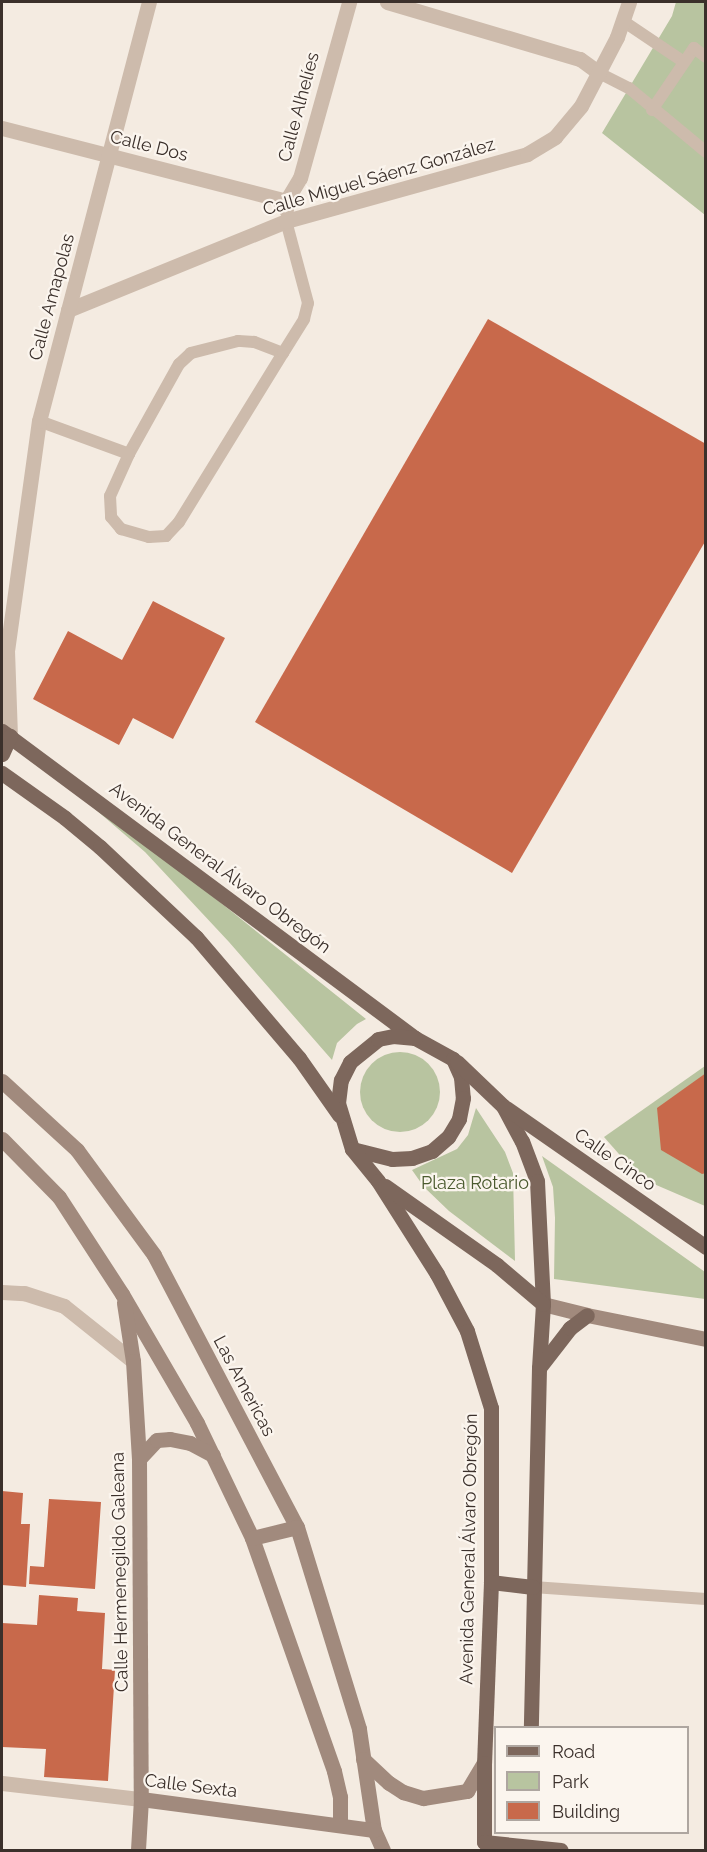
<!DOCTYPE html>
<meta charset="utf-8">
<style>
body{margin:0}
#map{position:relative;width:707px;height:1852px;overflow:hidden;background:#f4ebe1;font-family:Raleway,sans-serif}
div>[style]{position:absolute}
.green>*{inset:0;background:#b8c4a0}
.round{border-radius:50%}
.building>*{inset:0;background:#c8694b}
.lane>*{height:12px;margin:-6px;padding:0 6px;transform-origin:6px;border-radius:6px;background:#cdbbac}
.street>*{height:15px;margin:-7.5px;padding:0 7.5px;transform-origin:7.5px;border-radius:7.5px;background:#cdbbac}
.secondary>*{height:15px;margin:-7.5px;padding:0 7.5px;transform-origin:7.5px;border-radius:7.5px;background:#a18a7d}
.primary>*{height:15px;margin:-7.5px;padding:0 7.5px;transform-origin:7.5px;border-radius:7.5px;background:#7d675c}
span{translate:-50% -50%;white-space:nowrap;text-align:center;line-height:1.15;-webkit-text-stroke:4.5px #fbf5ee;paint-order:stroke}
.street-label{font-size:18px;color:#3b302b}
.park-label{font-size:18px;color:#4a5a2e}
.frame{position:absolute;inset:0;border:3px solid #3b302b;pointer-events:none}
.legend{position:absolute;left:494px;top:1726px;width:195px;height:108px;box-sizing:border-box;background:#fbf5ee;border:2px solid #aea6a0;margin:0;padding:8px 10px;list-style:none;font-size:18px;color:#3b302b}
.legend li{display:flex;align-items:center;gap:12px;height:30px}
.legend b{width:30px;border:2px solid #aea6a0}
</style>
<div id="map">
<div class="green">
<div style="clip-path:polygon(676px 2px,705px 2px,705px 215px,602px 133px,672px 16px)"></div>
<div style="clip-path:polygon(67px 785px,151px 847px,366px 1019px,357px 1024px,337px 1043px,332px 1060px,229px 942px,145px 852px)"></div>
<div class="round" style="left:360px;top:1052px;width:80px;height:80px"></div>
<div style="clip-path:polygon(705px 1066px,705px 1206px,640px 1178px,604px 1137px)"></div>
<div style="clip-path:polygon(476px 1108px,505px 1152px,513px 1173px,515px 1261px,449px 1211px,424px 1187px,412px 1170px,457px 1149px,468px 1135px)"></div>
<div style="clip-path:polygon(542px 1156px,705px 1272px,705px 1299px,554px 1279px,555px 1218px,553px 1187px)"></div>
</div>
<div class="building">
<div style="clip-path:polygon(488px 319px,706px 444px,706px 540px,512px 873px,255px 722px)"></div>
<div style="clip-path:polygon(153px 601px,225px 638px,173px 739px,133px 718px,119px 745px,33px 699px,68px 631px,122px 660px)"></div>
<div style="clip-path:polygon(706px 1073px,706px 1173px,702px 1174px,661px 1150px,657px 1108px)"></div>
<div style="clip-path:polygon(2px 1491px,23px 1493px,21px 1524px,30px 1524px,26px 1587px,2px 1585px)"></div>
<div style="clip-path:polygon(49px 1499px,101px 1502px,95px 1589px,29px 1584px,30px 1566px,44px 1567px)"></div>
<div style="clip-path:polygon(39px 1595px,78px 1598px,77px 1611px,105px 1613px,102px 1669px,115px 1670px,108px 1781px,44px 1777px,46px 1749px,2px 1747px,2px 1623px,37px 1625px)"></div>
</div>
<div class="lane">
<div style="left:623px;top:21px;width:73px;rotate:33.9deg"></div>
<div style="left:599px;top:73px;width:34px;rotate:27deg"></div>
<div style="left:629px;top:88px;width:100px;rotate:39.7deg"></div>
<div style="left:652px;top:110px;width:75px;rotate:-55.9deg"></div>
<div style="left:694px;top:48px;width:15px;rotate:37deg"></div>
<div style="left:283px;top:353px;width:31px;rotate:-159deg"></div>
<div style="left:254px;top:342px;width:16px;rotate:-176deg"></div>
<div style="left:238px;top:341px;width:49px;rotate:165.7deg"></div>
<div style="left:191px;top:353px;width:16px;rotate:137deg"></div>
<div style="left:179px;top:364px;width:103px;rotate:119.1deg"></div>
<div style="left:129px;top:454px;width:46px;rotate:114.3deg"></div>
<div style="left:110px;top:496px;width:21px;rotate:87deg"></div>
<div style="left:111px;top:517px;width:16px;rotate:50deg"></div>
<div style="left:121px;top:529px;width:29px;rotate:16deg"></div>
<div style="left:149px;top:537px;width:17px;rotate:-3deg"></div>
<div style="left:166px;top:536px;width:19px;rotate:-47deg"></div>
<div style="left:179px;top:522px;width:198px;rotate:-58.4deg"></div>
<div style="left:283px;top:353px;width:40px;rotate:-58deg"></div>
<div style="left:304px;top:319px;width:16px;rotate:-76deg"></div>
<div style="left:308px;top:303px;width:85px;rotate:-105deg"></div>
<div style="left:39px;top:421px;width:96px;rotate:20.1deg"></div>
<div style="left:533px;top:1587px;width:173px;rotate:4deg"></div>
</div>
<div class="street">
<div style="left:387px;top:2px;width:201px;rotate:16.5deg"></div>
<div style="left:580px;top:59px;width:24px;rotate:36deg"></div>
<div style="left:2px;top:128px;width:293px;rotate:14.4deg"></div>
<div style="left:286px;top:210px;width:9px;rotate:-90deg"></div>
<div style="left:286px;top:201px;width:27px;rotate:-59deg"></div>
<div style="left:300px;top:178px;width:183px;rotate:-74.4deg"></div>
<div style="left:68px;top:310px;width:235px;rotate:-22.2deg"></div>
<div style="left:286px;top:221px;width:250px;rotate:-15.5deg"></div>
<div style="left:527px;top:154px;width:33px;rotate:-31deg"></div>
<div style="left:555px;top:137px;width:40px;rotate:-50deg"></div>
<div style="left:581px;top:106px;width:78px;rotate:-62.4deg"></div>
<div style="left:617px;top:37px;width:37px;rotate:-71deg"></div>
<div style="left:10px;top:736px;width:85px;rotate:-92deg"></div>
<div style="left:7px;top:651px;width:232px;rotate:-82.1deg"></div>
<div style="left:39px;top:421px;width:433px;rotate:-75.3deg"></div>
<div style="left:2px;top:1292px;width:22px;rotate:3deg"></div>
<div style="left:24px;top:1293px;width:42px;rotate:18deg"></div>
<div style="left:64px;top:1306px;width:88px;rotate:38.6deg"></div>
<div style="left:2px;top:1783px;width:140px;rotate:6.6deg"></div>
</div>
<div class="secondary">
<div style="left:2px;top:1081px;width:102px;rotate:42.6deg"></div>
<div style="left:77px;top:1150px;width:130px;rotate:53.7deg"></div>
<div style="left:154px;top:1255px;width:307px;rotate:62.3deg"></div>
<div style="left:297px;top:1527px;width:211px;rotate:72.9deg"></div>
<div style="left:359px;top:1729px;width:102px;rotate:81.6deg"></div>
<div style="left:374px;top:1830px;width:22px;rotate:66deg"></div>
<div style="left:2px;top:1139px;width:81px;rotate:45.5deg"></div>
<div style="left:59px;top:1197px;width:116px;rotate:57deg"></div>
<div style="left:122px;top:1294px;width:149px;rotate:59.8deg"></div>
<div style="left:197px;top:1423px;width:127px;rotate:64.4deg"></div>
<div style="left:252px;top:1538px;width:247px;rotate:70.6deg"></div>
<div style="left:334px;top:1771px;width:27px;rotate:77deg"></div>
<div style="left:340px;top:1797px;width:28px;rotate:90deg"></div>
<div style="left:124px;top:1303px;width:59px;rotate:81.2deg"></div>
<div style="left:133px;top:1361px;width:98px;rotate:86.5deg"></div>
<div style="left:139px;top:1459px;width:340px;rotate:89.7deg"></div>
<div style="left:141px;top:1799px;width:51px;rotate:93.4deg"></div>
<div style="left:543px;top:1304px;width:45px;rotate:14deg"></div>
<div style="left:587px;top:1315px;width:121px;rotate:11.4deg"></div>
<div style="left:139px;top:1459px;width:26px;rotate:-47deg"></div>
<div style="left:157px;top:1440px;width:13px;rotate:-4deg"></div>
<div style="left:170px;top:1439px;width:20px;rotate:11deg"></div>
<div style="left:190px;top:1443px;width:26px;rotate:28deg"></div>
<div style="left:252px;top:1538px;width:46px;rotate:-13.7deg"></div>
<div style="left:363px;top:1759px;width:35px;rotate:43deg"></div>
<div style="left:389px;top:1783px;width:17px;rotate:33deg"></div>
<div style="left:403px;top:1792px;width:21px;rotate:17deg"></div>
<div style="left:423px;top:1798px;width:45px;rotate:-9deg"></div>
<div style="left:467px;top:1791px;width:33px;rotate:-59deg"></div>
<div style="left:141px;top:1799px;width:235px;rotate:7.6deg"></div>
</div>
<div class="primary">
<div style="left:2px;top:731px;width:515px;rotate:36.62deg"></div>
<div style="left:415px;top:1038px;width:43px;rotate:28.9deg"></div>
<div style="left:453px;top:1059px;width:20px;rotate:66deg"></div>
<div style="left:461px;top:1077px;width:21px;rotate:85deg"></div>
<div style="left:463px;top:1098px;width:21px;rotate:101deg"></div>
<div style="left:459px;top:1119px;width:21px;rotate:121deg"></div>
<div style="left:448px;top:1137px;width:21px;rotate:139deg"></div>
<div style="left:432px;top:1151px;width:21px;rotate:161deg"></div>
<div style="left:412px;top:1158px;width:20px;rotate:177deg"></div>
<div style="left:392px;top:1159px;width:41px;rotate:-166deg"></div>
<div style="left:352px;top:1149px;width:48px;rotate:-106.9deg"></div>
<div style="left:338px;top:1103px;width:23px;rotate:-83deg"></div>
<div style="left:341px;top:1080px;width:20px;rotate:-63deg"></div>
<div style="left:350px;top:1062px;width:36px;rotate:-39deg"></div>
<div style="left:378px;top:1039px;width:15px;rotate:-11deg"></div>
<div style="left:393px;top:1036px;width:22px;rotate:5deg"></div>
<div style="left:2px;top:754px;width:20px;rotate:-66deg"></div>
<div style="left:2px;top:773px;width:77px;rotate:35.5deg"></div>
<div style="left:65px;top:818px;width:45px;rotate:39.6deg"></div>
<div style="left:100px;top:847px;width:132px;rotate:43.2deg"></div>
<div style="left:196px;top:937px;width:159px;rotate:49.6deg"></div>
<div style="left:299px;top:1058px;width:70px;rotate:54.9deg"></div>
<div style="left:457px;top:1062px;width:64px;rotate:43.7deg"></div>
<div style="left:503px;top:1106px;width:40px;rotate:62deg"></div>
<div style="left:522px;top:1141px;width:43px;rotate:69.4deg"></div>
<div style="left:537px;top:1181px;width:123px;rotate:87.2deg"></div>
<div style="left:543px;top:1304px;width:64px;rotate:93.6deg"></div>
<div style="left:539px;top:1368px;width:360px;rotate:91.3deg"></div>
<div style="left:506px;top:1108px;width:244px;rotate:34.8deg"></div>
<div style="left:352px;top:1149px;width:41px;rotate:50.9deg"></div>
<div style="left:378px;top:1181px;width:110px;rotate:57.6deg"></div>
<div style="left:437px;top:1274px;width:64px;rotate:62.2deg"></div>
<div style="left:467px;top:1331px;width:81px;rotate:72.7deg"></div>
<div style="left:491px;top:1408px;width:174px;rotate:90deg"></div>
<div style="left:491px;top:1582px;width:181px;rotate:92.2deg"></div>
<div style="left:484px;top:1763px;width:79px;rotate:90deg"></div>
<div style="left:484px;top:1842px;width:77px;rotate:5.9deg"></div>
<div style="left:385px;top:1186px;width:137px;rotate:35.2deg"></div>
<div style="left:497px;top:1265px;width:60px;rotate:40.3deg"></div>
<div style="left:539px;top:1368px;width:51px;rotate:-52.2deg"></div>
<div style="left:570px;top:1328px;width:21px;rotate:-37deg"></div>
<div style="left:491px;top:1582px;width:42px;rotate:6.8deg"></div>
</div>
<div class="street-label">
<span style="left:299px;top:107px;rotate:-75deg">Calle Alhelíes</span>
<span style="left:149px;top:146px;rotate:14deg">Calle Dos</span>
<span style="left:379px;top:177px;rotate:-16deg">Calle Miguel Sáenz González</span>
<span style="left:52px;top:297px;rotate:-75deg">Calle Amapolas</span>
<span style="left:220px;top:868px;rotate:37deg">Avenida General Álvaro Obregón</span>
<span style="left:615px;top:1160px;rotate:35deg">Calle Cinco</span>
<span style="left:244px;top:1386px;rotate:62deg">Las Americas</span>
<span style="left:469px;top:1549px;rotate:-89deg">Avenida General Álvaro Obregón</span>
<span style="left:120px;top:1572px;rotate:-91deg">Calle Hermenegildo Galeana</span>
<span style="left:191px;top:1786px;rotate:7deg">Calle Sexta</span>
</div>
<div class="park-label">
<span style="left:475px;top:1183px">Plaza Rotario</span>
</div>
<div class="frame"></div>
<ul class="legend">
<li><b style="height:8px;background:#7d675c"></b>Road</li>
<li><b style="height:16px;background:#b8c4a0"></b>Park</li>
<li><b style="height:16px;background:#c8694b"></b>Building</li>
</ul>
</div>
